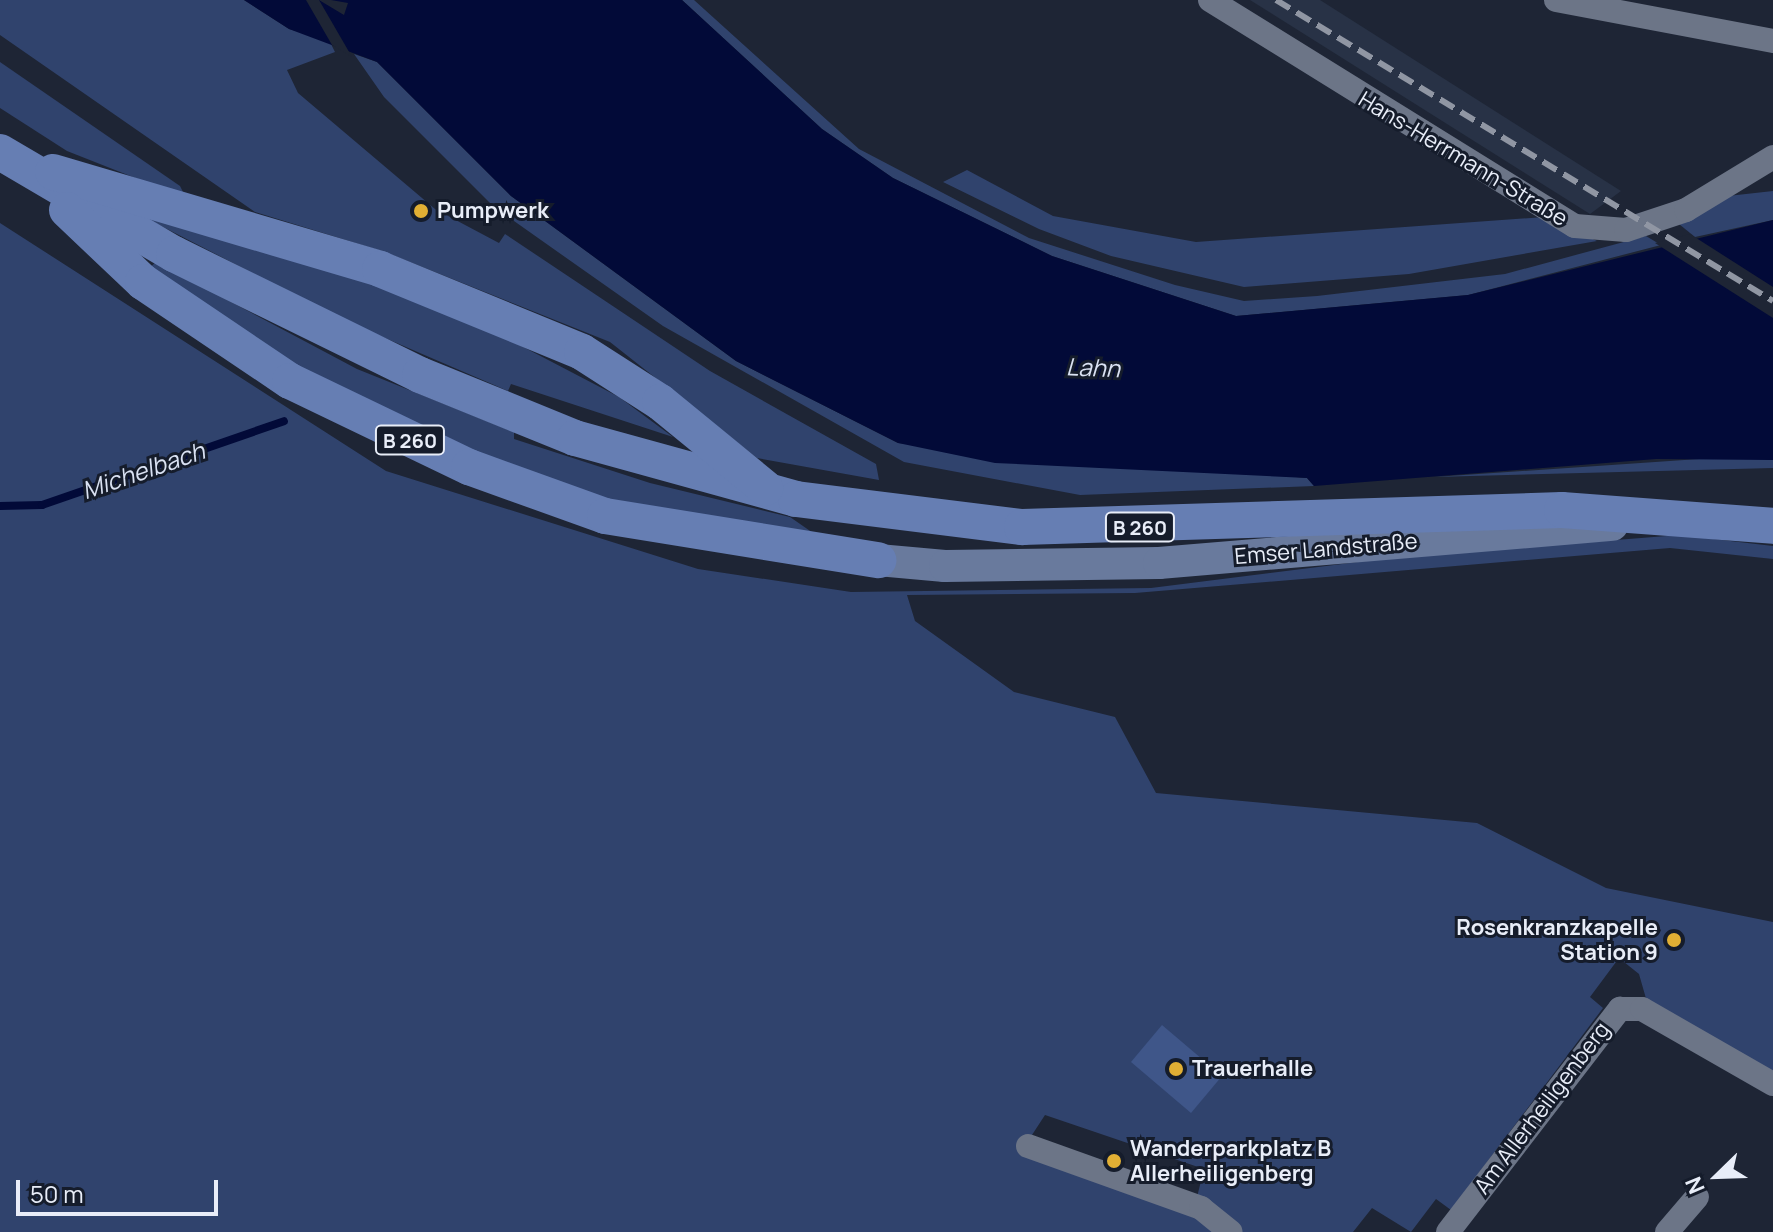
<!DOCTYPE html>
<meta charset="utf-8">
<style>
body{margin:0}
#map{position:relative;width:1773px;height:1232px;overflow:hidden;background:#1e2535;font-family:Manrope,sans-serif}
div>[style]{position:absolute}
.built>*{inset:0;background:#283246}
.green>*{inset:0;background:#30436d}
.water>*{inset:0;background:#020a38}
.pier>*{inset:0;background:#1e2535}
.stream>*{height:8px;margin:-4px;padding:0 4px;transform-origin:4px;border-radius:4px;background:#020a38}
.building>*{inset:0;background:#3f5689}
.street>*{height:24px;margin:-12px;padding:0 12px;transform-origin:12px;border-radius:12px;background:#6c7587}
.secondary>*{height:32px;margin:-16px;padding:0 16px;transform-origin:16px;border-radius:16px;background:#697a9d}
.primary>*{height:36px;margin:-18px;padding:0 18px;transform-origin:18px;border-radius:18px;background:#667eb3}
.rail>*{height:6px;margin-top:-3px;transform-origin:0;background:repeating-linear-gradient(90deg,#9096a3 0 16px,transparent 0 24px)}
.dots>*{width:22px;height:22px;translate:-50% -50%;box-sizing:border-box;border:4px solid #151c2b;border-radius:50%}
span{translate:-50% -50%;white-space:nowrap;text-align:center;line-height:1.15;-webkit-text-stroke:6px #151c2b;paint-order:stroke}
.shield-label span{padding:2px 6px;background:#151c2b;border:2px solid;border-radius:6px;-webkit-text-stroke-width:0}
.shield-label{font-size:20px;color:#e8edf8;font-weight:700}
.street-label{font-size:22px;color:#e8edf8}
.poi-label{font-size:22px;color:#e8edf8;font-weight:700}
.left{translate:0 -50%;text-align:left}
.right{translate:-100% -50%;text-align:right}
.water-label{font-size:24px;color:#dae2f3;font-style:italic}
.north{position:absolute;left:1677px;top:1136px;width:80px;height:80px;-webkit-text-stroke:6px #151c2b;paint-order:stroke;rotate:247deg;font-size:22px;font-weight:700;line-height:32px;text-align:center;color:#e8edf8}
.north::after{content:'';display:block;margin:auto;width:28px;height:36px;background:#e8edf8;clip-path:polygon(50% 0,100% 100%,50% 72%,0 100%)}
.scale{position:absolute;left:16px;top:1180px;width:202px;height:36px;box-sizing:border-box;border:4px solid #e8edf8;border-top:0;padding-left:10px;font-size:24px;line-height:28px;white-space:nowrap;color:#e8edf8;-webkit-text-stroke:6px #151c2b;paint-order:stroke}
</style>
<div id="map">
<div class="built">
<div style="clip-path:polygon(1250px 0,1320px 0,1621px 191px,1590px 214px)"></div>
</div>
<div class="green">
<div style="clip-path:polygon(0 0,244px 0,289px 29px,329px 40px,335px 52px,287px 70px,298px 93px,435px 209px,499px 243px,505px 234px,710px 371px,876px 464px,879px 480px,757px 458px,610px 342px,385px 252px,255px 212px,0 35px)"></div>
<div style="clip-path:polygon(682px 0,694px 0,859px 149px,1029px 238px,1175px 285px,1244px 301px,1317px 296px,1505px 274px,1646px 236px,1661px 245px,1468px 295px,1236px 316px,1052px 256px,893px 178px,822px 129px)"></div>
<div style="clip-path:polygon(354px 54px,377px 62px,511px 196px,736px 361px,898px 443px,1307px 478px,1314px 486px,1080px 495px,904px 462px,663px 326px,494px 207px,384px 97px)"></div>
<div style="clip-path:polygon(0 62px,180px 186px,186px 198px,67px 151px,0 108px)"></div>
<div style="clip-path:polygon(967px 170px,1053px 216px,1196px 242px,1545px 217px,1597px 241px,1409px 274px,1244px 287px,1111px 256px,1039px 229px,943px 182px)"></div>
<div style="clip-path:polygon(1773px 191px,1773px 220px,1695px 237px,1679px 224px,1728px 196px)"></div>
<div style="clip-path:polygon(136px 203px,464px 316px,619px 397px,673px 437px,511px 384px,508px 391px,348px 322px,132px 211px)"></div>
<div style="clip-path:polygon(evenodd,0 223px,386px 471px,698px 569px,851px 592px,1151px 588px,1390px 558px,1679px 535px,1773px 546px,1773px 559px,1670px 548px,1135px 593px,907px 595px,915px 621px,1014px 692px,1115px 717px,1156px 793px,1477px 823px,1606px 888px,1773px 922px,1773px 1075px,1647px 1002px,1639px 974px,1619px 958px,1590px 997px,1603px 1008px,1451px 1210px,1436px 1199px,1411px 1232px,1372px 1208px,1353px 1232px,0 1232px,0 223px,1045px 1115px,1204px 1169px,1192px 1217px,1030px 1138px,1045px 1115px)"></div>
<div style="clip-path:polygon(156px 262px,357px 369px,514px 432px,514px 439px,650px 483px,790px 517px,829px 544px,695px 526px,497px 466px,292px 364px,149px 268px)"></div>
<div style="clip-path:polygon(1728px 457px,1773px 460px,1773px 468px,1434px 477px)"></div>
</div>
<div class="water">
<div style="clip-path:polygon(244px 0,319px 0,344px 15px,348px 3px,331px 0,682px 0,822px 129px,893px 178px,1052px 256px,1236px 316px,1468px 295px,1773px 220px,1773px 460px,1656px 459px,1314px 486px,1307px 478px,995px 463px,898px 443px,736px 361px,511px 196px,377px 62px,289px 29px)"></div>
</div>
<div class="pier">
<div style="clip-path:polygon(306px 0,319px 0,352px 57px,332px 45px)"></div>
<div style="clip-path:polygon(1690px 234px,1773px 287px,1773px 318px,1655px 243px)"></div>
</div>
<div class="stream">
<div style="left:0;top:506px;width:42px;rotate:-1.4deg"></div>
<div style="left:42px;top:505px;width:256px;rotate:-19.1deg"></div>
</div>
<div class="building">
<div style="clip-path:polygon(1162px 1025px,1222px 1076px,1191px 1113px,1131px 1062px)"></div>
</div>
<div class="street">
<div style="left:1210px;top:0;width:429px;rotate:31.8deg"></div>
<div style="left:1575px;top:226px;width:51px;rotate:4.5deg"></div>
<div style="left:1626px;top:230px;width:63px;rotate:-18.4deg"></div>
<div style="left:1686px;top:210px;width:102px;rotate:-31.3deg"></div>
<div style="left:1556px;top:0;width:221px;rotate:10.7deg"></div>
<div style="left:1028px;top:1146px;width:184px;rotate:19.7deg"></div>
<div style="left:1201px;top:1208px;width:38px;rotate:39deg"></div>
<div style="left:1448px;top:1232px;width:282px;rotate:-52.4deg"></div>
<div style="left:1620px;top:1009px;width:22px"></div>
<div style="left:1642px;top:1009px;width:151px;rotate:29.8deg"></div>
<div style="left:1667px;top:1232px;width:46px;rotate:-49.4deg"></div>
</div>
<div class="secondary">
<div style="left:878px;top:560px;width:67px;rotate:5.1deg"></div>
<div style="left:945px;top:566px;width:214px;rotate:-0.8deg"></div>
<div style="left:1159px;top:563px;width:455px;rotate:-4.8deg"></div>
</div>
<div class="primary">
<div style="left:0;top:152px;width:202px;rotate:30.4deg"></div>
<div style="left:174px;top:254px;width:274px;rotate:26.2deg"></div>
<div style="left:420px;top:375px;width:167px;rotate:22.1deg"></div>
<div style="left:575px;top:438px;width:229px;rotate:15.4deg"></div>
<div style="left:796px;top:499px;width:228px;rotate:7.1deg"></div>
<div style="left:1022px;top:527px;width:540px;rotate:-1.8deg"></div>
<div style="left:1562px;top:510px;width:212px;rotate:4.3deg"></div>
<div style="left:53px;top:172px;width:341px;rotate:16.5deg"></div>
<div style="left:380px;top:269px;width:218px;rotate:22.3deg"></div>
<div style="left:582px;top:352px;width:93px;rotate:32.7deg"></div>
<div style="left:660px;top:402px;width:136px;rotate:39.3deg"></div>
<div style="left:67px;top:210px;width:105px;rotate:43.5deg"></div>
<div style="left:143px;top:282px;width:177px;rotate:34deg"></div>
<div style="left:290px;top:381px;width:199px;rotate:25.7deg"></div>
<div style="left:469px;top:467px;width:145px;rotate:19.8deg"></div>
<div style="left:605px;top:516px;width:277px;rotate:9.2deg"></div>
</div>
<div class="rail">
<div style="left:1276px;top:0;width:581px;rotate:31.2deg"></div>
</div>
<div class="dots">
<div style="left:421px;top:211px;background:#e1af34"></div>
<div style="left:1674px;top:940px;background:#e1af34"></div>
<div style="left:1176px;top:1069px;background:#e1af34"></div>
<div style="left:1114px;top:1161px;background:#e1af34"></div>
</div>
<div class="shield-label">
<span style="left:410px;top:440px">B 260</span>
<span style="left:1140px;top:527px">B 260</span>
</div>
<div class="street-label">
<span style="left:1463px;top:159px;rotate:31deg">Hans-Herrmann-Straße</span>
<span style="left:1326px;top:549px;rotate:-5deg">Emser Landstraße</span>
<span style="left:1542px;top:1108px;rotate:-53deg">Am Allerheiligenberg</span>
</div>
<div class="poi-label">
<span class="left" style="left:437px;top:211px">Pumpwerk</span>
<span class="right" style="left:1658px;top:940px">Rosenkranzkapelle<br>Station 9</span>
<span class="left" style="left:1192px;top:1069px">Trauerhalle</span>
<span class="left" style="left:1130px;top:1161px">Wanderparkplatz B<br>Allerheiligenberg</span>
</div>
<div class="water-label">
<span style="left:1093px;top:367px;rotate:2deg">Lahn</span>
<span style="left:143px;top:470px;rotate:-19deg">Michelbach</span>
</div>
<div class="north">N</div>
<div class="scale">50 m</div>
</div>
